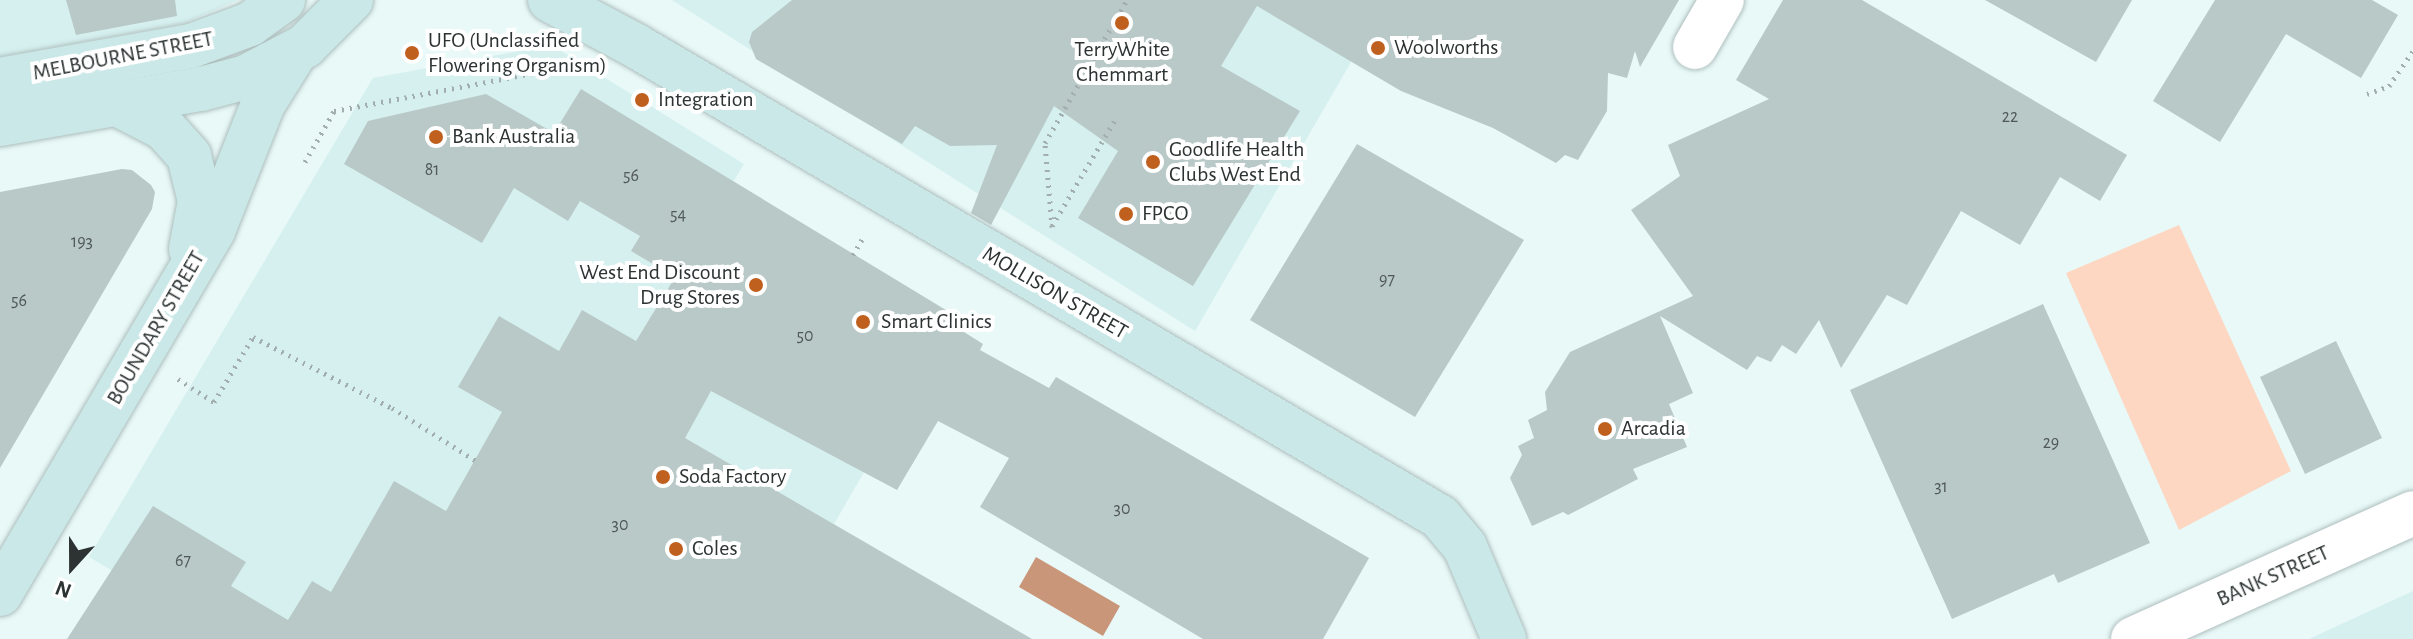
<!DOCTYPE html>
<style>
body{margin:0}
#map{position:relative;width:2413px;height:639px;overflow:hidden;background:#e8f9f8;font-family:"Alegreya Sans",sans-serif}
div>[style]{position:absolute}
.built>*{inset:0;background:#d5f0ef}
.green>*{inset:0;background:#fdd7c2}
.water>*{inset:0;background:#ca967a}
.building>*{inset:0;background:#b9c9c8}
.path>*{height:5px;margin-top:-2.5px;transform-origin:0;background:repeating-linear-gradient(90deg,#a1aead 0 2px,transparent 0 8px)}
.roads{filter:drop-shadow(0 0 2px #aebebd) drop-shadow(0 0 2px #aebebd)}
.street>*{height:44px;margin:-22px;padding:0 22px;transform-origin:22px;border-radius:22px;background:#fff}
.secondary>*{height:44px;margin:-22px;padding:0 22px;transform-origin:22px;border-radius:22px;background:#c9e8e7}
.dots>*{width:22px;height:22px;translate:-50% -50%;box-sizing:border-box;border:4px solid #fff;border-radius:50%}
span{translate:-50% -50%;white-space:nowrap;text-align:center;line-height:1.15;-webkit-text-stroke:8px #fff;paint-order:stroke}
.number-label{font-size:18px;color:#505858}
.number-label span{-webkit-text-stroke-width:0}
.poi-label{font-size:22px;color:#2d3333}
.left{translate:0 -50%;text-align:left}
.right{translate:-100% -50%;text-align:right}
.street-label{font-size:22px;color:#2d3333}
.north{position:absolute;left:32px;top:527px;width:80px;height:80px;-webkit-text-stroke:6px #fff;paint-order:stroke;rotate:201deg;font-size:22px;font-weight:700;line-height:32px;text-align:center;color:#2d3333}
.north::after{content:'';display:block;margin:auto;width:28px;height:36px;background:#2d3333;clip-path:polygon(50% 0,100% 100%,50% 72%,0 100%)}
</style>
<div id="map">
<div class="built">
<div style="clip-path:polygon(0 0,238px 0,185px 23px,0 57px)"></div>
<div style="clip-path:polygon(672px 0,1387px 0,1195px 331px)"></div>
<div style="clip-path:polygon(552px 45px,744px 164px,636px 341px,864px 472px,834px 524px,1032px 639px,229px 639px,89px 557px,373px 78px)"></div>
<div style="clip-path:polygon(2413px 591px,2413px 639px,2309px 639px)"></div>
</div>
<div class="green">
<div style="clip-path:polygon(2179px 225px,2291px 471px,2179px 530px,2066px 273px)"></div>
</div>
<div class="water">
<div style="clip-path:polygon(1036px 557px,1120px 606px,1103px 636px,1019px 587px)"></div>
</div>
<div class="building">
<div style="clip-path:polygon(66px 0,175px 0,177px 16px,76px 35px)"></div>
<div style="clip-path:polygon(792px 0,1679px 0,1640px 67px,1635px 51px,1627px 78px,1608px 73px,1607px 111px,1578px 160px,1565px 155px,1556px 163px,1493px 128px,1401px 91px,1257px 6px,1221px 66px,1300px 111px,1193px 286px,1078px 218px,1118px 151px,1054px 106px,991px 225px,971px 213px,997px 145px,950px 146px,915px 126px,902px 144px,756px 59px,749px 42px,752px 32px)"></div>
<div style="clip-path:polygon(1783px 0,1862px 0,2127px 155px,2100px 201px,2060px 177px,2020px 245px,1961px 211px,1907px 305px,1887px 295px,1841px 368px,1819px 320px,1796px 354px,1782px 345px,1771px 362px,1757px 356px,1747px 370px,1660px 316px,1693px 393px,1669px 404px,1687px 447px,1633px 469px,1638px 479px,1568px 515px,1563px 512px,1532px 526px,1510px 478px,1522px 455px,1518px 446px,1534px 438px,1528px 420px,1547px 410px,1545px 392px,1570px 352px,1693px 296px,1631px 210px,1680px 176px,1668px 145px,1769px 99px,1736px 80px)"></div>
<div style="clip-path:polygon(1985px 0,2132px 0,2096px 62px)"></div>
<div style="clip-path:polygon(2215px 0,2372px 0,2398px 15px,2361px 78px,2286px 34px,2220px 142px,2153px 101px)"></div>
<div style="clip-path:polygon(581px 89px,969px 324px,964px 332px,983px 344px,980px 350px,1049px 388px,1056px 377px,1369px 558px,1323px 639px,1203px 639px,980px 507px,1009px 458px,938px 421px,897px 490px,711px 391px,685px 438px,1032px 639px,67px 639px,153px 506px,246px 562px,231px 586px,288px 620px,312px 581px,331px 592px,394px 481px,446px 511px,502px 412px,458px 387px,499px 316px,559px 351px,582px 310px,636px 341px,675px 277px,631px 251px,640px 236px,580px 201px,568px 221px,514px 188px,482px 243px,344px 164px,368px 121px,486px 94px,554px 133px)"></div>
<div style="clip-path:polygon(1357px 144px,1524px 240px,1415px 417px,1250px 320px)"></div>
<div style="clip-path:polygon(122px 169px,132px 170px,151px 185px,155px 192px,152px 209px,0 468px,0 192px)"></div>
<div style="clip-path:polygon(2043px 304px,2150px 543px,2058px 583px,2054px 574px,1952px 619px,1850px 390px)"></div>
<div style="clip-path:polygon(2336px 341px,2382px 438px,2305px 474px,2260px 377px)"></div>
</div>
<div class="path">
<div style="left:2367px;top:94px;width:23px;rotate:-20deg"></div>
<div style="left:2389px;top:86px;width:42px;rotate:-55.6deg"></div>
<div style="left:305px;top:162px;width:59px;rotate:-60.4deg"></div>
<div style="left:334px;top:111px;width:230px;rotate:-10.8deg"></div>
<div style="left:1052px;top:226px;width:123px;rotate:-59.3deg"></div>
<div style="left:1052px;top:227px;width:84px;rotate:-94.8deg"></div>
<div style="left:1045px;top:143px;width:165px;rotate:-60.2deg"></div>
<div style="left:853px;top:255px;width:20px;rotate:-60deg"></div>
<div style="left:178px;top:379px;width:43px;rotate:32.6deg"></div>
<div style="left:214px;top:402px;width:76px;rotate:-59deg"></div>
<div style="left:253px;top:337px;width:156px;rotate:27.1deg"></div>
<div style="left:392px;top:408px;width:98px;rotate:32.1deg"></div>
</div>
<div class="roads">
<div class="street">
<div style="left:1695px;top:47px;width:54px;rotate:-60.1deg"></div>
<div style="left:2133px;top:639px;width:307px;rotate:-24.2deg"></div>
</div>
<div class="secondary">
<div style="left:550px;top:0;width:98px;rotate:28.1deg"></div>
<div style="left:636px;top:46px;width:932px;rotate:30.36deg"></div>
<div style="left:1440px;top:517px;width:39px;rotate:50deg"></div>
<div style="left:1465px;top:547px;width:100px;rotate:67deg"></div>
<div style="left:0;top:80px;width:194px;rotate:-10.1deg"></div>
<div style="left:191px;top:46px;width:63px;rotate:-20.4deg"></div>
<div style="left:250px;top:24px;width:41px;rotate:-36deg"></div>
<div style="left:117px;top:104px;width:53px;rotate:27.1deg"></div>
<div style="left:164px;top:128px;width:38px;rotate:48deg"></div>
<div style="left:189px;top:156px;width:46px;rotate:76.3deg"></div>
<div style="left:200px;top:201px;width:49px;rotate:100.6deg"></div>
<div style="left:0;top:124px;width:204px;rotate:-9.9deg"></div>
<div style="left:201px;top:89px;width:47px;rotate:-14.9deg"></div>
<div style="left:246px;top:77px;width:67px;rotate:-27.7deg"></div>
<div style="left:305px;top:46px;width:65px;rotate:-45deg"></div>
<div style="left:0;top:594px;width:421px;rotate:-59.6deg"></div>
<div style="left:213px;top:231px;width:136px;rotate:-68.5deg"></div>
<div style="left:263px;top:104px;width:60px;rotate:-57.9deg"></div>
</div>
</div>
<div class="dots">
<div style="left:1122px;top:23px;background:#c0601e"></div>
<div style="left:1378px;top:48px;background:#c0601e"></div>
<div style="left:412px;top:53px;background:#c0601e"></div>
<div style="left:642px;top:100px;background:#c0601e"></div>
<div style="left:436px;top:137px;background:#c0601e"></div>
<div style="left:1153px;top:162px;background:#c0601e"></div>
<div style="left:1126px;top:214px;background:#c0601e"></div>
<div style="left:756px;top:285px;background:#c0601e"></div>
<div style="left:863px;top:322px;background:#c0601e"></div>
<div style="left:1605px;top:429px;background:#c0601e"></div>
<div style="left:663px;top:477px;background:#c0601e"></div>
<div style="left:676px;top:549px;background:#c0601e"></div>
</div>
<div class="number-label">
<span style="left:2010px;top:117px">22</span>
<span style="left:432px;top:170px">81</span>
<span style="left:631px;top:176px">56</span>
<span style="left:678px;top:215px">54</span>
<span style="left:82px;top:242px">193</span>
<span style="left:1387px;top:280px">97</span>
<span style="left:19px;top:301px">56</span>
<span style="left:805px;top:336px">50</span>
<span style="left:2051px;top:443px">29</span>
<span style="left:1941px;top:487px">31</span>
<span style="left:1122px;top:509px">30</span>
<span style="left:620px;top:525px">30</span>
<span style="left:183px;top:561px">67</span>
</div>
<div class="poi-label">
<span class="left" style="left:428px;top:53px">UFO (Unclassified<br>Flowering Organism)</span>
<span class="left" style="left:1394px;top:48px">Woolworths</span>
<span style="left:1122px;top:62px">TerryWhite<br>Chemmart</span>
<span class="left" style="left:658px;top:100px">Integration</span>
<span class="left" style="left:452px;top:137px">Bank Australia</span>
<span class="left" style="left:1169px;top:162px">Goodlife Health<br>Clubs West End</span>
<span class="left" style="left:1142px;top:214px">FPCO</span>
<span class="right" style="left:740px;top:285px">West End Discount<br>Drug Stores</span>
<span class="left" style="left:881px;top:322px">Smart Clinics</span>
<span class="left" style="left:1621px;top:429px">Arcadia</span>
<span class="left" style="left:679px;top:477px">Soda Factory</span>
<span class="left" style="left:692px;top:549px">Coles</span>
</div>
<div class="street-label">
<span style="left:123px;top:56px;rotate:-11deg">MELBOURNE STREET</span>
<span style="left:1055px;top:293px;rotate:30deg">MOLLISON STREET</span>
<span style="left:156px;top:328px;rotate:-60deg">BOUNDARY STREET</span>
<span style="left:2273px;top:576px;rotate:-24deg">BANK STREET</span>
</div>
<div class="north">N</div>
</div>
